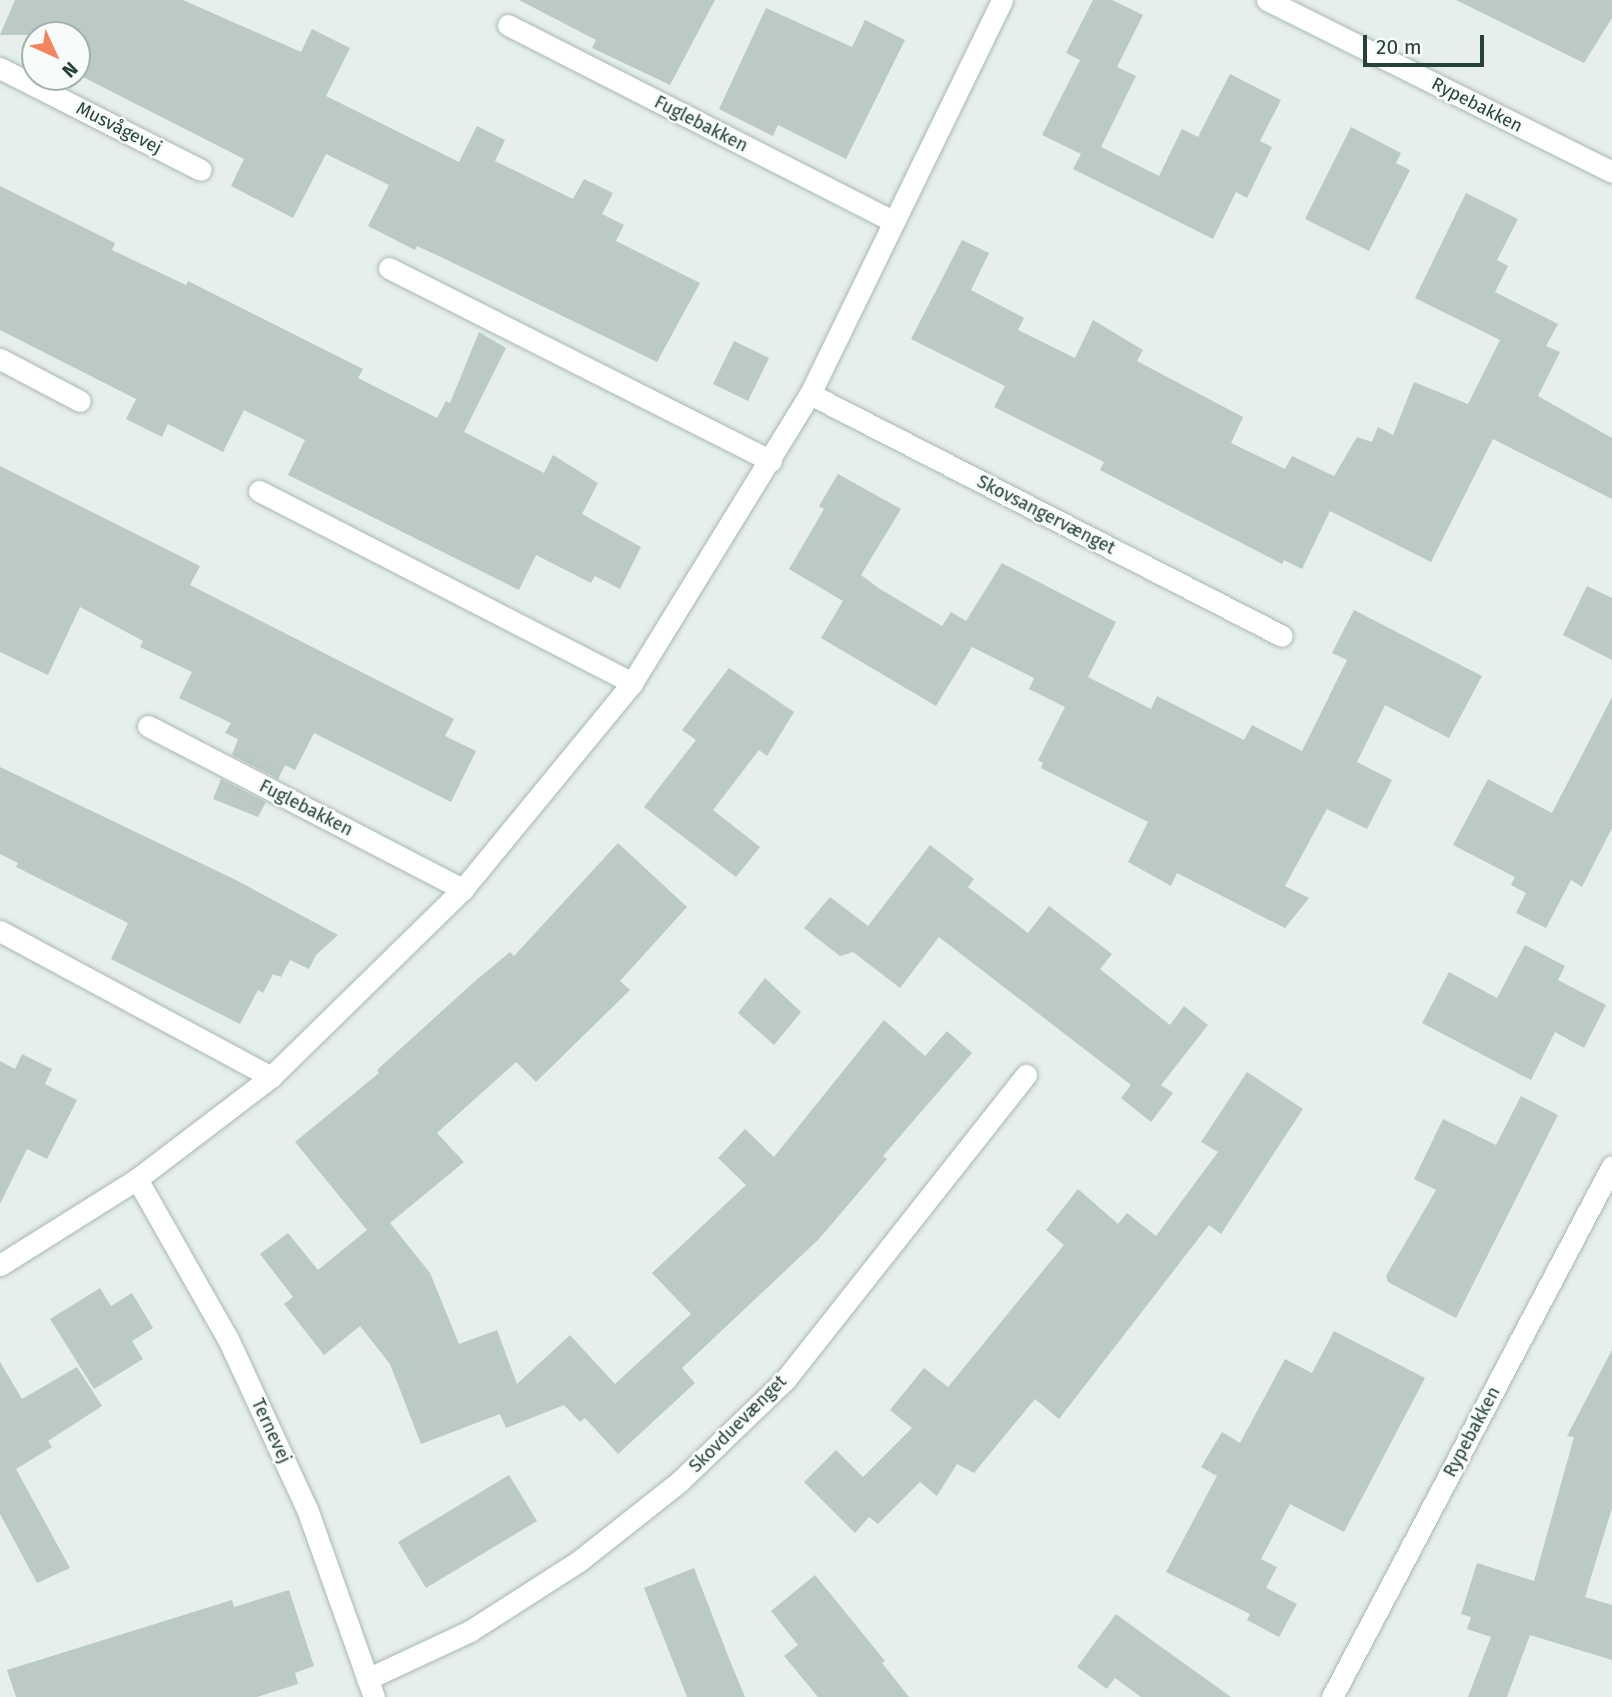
<!DOCTYPE html>
<meta charset="utf-8">
<style>
body{margin:0}
#map{position:relative;width:1612px;height:1697px;overflow:hidden;background:#e6efeb;font-family:"Fira Sans",sans-serif}
div>[style]{position:absolute}
.building>*{inset:0;background:#bbcac4}
.roads{filter:drop-shadow(0 0 2px #a8b8b2) drop-shadow(0 0 2px #a8b8b2)}
.street>*{height:21px;margin:-10.5px;padding:0 10.5px;transform-origin:10.5px;border-radius:10.5px;background:#fff}
span{translate:-50% -50%;white-space:nowrap;text-align:center;line-height:1.15;-webkit-text-stroke:5px #f7fbf9;paint-order:stroke}
.street-label{font-size:18px;color:#24423a}
.north{position:absolute;left:21px;top:21px;width:70px;height:70px;box-sizing:border-box;background:#f7fbf9;border:2px solid #a3b1ad;border-radius:50%;rotate:135deg;font-size:19px;font-weight:700;line-height:28px;text-align:center;color:#24423a}
.north::after{content:'';display:block;margin:auto;width:24px;height:32px;background:#f4845f;clip-path:polygon(50% 0,100% 100%,50% 72%,0 100%)}
.scale{position:absolute;left:1363px;top:35px;width:121px;height:32px;box-sizing:border-box;border:4px solid #24423a;border-top:0;padding-left:9px;font-size:21px;line-height:24px;white-space:nowrap;color:#24423a;-webkit-text-stroke:5px #f7fbf9;paint-order:stroke}
</style>
<div id="map">
<div class="building">
<div style="clip-path:polygon(15px 0,183px 0,301px 52px,312px 29px,350px 48px,326px 96px,459px 162px,477px 126px,505px 140px,495px 161px,573px 199px,584px 179px,613px 193px,602px 214px,624px 225px,616px 241px,700px 283px,657px 362px,443px 258px,417px 246px,415px 250px,368px 226px,389px 185px,326px 154px,293px 218px,231px 186px,244px 159px,77px 74px,77px 35px,0 35px)"></div>
<div style="clip-path:polygon(519px 0,715px 0,670px 85px,592px 48px,596px 40px)"></div>
<div style="clip-path:polygon(1093px 0,1112px 0,1143px 15px,1117px 67px,1136px 76px,1101px 147px,1159px 176px,1182px 129px,1198px 137px,1230px 74px,1281px 100px,1260px 141px,1272px 147px,1247px 198px,1236px 192px,1213px 239px,1073px 169px,1081px 154px,1042px 135px,1080px 60px,1066px 53px)"></div>
<div style="clip-path:polygon(1456px 0,1612px 0,1612px 18px,1584px 63px)"></div>
<div style="clip-path:polygon(766px 8px,852px 47px,865px 20px,905px 40px,846px 159px,778px 125px,773px 136px,719px 109px)"></div>
<div style="clip-path:polygon(1351px 127px,1401px 153px,1396px 163px,1410px 170px,1369px 251px,1305px 219px)"></div>
<div style="clip-path:polygon(0 186px,115px 243px,112px 250px,186px 285px,188px 281px,363px 369px,358px 378px,437px 418px,446px 401px,450px 403px,479px 332px,506px 348px,464px 432px,544px 473px,553px 455px,598px 483px,582px 514px,641px 547px,620px 589px,595px 576px,591px 583px,536px 555px,519px 590px,288px 475px,305px 440px,244px 410px,223px 452px,168px 424px,162px 437px,126px 419px,136px 399px,0 330px)"></div>
<div style="clip-path:polygon(1466px 193px,1518px 219px,1497px 260px,1508px 266px,1495px 292px,1558px 324px,1546px 346px,1560px 352px,1538px 396px,1612px 438px,1612px 499px,1493px 439px,1431px 562px,1330px 511px,1302px 569px,1284px 560px,1282px 564px,1100px 470px,1104px 462px,994px 407px,1005px 386px,911px 339px,962px 240px,989px 253px,971px 290px,1024px 318px,1018px 330px,1075px 358px,1093px 320px,1143px 350px,1137px 361px,1243px 417px,1231px 443px,1285px 469px,1292px 456px,1334px 476px,1357px 437px,1372px 442px,1378px 427px,1393px 435px,1414px 382px,1468px 404px,1500px 340px,1415px 298px)"></div>
<div style="clip-path:polygon(734px 341px,769px 358px,748px 401px,713px 384px)"></div>
<div style="clip-path:polygon(0 466px,200px 566px,190px 585px,454px 719px,445px 736px,476px 751px,451px 802px,314px 733px,295px 770px,285px 765px,278px 779px,232px 755px,238px 739px,225px 733px,231px 723px,179px 698px,192px 672px,140px 647px,143px 641px,80px 607px,48px 675px,0 652px)"></div>
<div style="clip-path:polygon(838px 474px,901px 509px,861px 575px,880px 589px,942px 626px,951px 612px,966px 621px,1002px 563px,1116px 622px,1088px 677px,1151px 709px,1157px 696px,1244px 740px,1252px 725px,1302px 751px,1347px 660px,1332px 653px,1354px 610px,1482px 676px,1449px 738px,1385px 705px,1357px 762px,1392px 780px,1367px 829px,1327px 809px,1285px 886px,1309px 898px,1285px 928px,1177px 873px,1171px 886px,1128px 862px,1148px 822px,1041px 768px,1043px 763px,1038px 760px,1065px 707px,1029px 689px,1034px 678px,972px 647px,936px 706px,821px 638px,843px 601px,789px 569px,824px 509px,819px 506px)"></div>
<div style="clip-path:polygon(1587px 586px,1612px 598px,1612px 660px,1563px 635px)"></div>
<div style="clip-path:polygon(729px 668px,794px 712px,767px 756px,759px 750px,713px 810px,760px 847px,736px 877px,644px 807px,696px 740px,682px 730px)"></div>
<div style="clip-path:polygon(1612px 697px,1612px 828px,1582px 887px,1571px 880px,1546px 928px,1516px 913px,1526px 893px,1511px 885px,1515px 877px,1453px 845px,1488px 779px,1552px 813px)"></div>
<div style="clip-path:polygon(0 767px,238px 881px,338px 935px,316px 955px,309px 969px,290px 960px,281px 977px,273px 974px,263px 993px,258px 990px,240px 1024px,111px 959px,128px 923px,16px 867px,18px 863px,0 854px)"></div>
<div style="clip-path:polygon(221px 779px,266px 802px,258px 817px,213px 799px)"></div>
<div style="clip-path:polygon(618px 843px,687px 907px,620px 981px,630px 990px,536px 1082px,516px 1062px,437px 1133px,464px 1162px,390px 1223px,430px 1273px,459px 1344px,497px 1330px,517px 1384px,570px 1335px,615px 1384px,691px 1314px,652px 1273px,746px 1185px,718px 1158px,745px 1129px,774px 1157px,884px 1020px,925px 1056px,947px 1031px,972px 1053px,883px 1156px,887px 1159px,819px 1239px,682px 1368px,695px 1383px,618px 1454px,585px 1418px,580px 1422px,564px 1405px,506px 1428px,500px 1414px,421px 1444px,390px 1364px,360px 1326px,324px 1355px,284px 1304px,293px 1297px,260px 1254px,288px 1233px,318px 1270px,367px 1230px,295px 1142px,379px 1073px,377px 1070px,474px 982px,510px 952px,514px 956px)"></div>
<div style="clip-path:polygon(930px 845px,974px 879px,968px 887px,1028px 933px,1049px 906px,1112px 954px,1100px 969px,1170px 1025px,1184px 1006px,1208px 1025px,1161px 1085px,1173px 1093px,1151px 1122px,1121px 1098px,1131px 1085px,939px 937px,900px 988px,853px 952px,840px 956px,804px 928px,830px 897px,868px 926px)"></div>
<div style="clip-path:polygon(1525px 945px,1565px 966px,1558px 980px,1606px 1005px,1584px 1048px,1555px 1032px,1531px 1080px,1422px 1023px,1449px 972px,1497px 998px)"></div>
<div style="clip-path:polygon(765px 978px,801px 1012px,774px 1045px,738px 1013px)"></div>
<div style="clip-path:polygon(22px 1054px,52px 1069px,45px 1084px,77px 1100px,47px 1159px,27px 1149px,0 1204px,0 1061px,15px 1069px)"></div>
<div style="clip-path:polygon(1247px 1072px,1303px 1109px,1221px 1234px,1209px 1225px,1059px 1419px,1035px 1399px,974px 1473px,957px 1464px,937px 1496px,920px 1482px,878px 1524px,869px 1517px,855px 1533px,804px 1482px,836px 1450px,863px 1477px,912px 1428px,890px 1410px,924px 1368px,948px 1387px,1064px 1245px,1046px 1230px,1078px 1189px,1118px 1224px,1127px 1213px,1156px 1236px,1218px 1152px,1201px 1142px)"></div>
<div style="clip-path:polygon(1521px 1096px,1558px 1115px,1456px 1318px,1388px 1282px,1386px 1276px,1436px 1190px,1414px 1179px,1443px 1119px,1496px 1145px)"></div>
<div style="clip-path:polygon(100px 1288px,111px 1306px,132px 1293px,153px 1328px,132px 1341px,143px 1359px,94px 1389px,50px 1319px)"></div>
<div style="clip-path:polygon(1334px 1331px,1425px 1378px,1344px 1532px,1290px 1504px,1261px 1559px,1277px 1567px,1266px 1588px,1297px 1604px,1279px 1637px,1247px 1620px,1250px 1614px,1166px 1572px,1217px 1476px,1201px 1467px,1222px 1432px,1240px 1443px,1285px 1359px,1312px 1373px)"></div>
<div style="clip-path:polygon(1612px 1350px,1612px 1508px,1585px 1597px,1612px 1605px,1612px 1660px,1530px 1635px,1507px 1697px,1468px 1697px,1491px 1637px,1467px 1629px,1471px 1617px,1461px 1614px,1477px 1563px,1534px 1581px,1574px 1437px,1567px 1436px)"></div>
<div style="clip-path:polygon(0 1362px,22px 1399px,77px 1367px,102px 1406px,48px 1441px,52px 1447px,16px 1469px,70px 1568px,37px 1583px,0 1514px)"></div>
<div style="clip-path:polygon(509px 1475px,537px 1521px,426px 1588px,398px 1542px)"></div>
<div style="clip-path:polygon(694px 1568px,730px 1661px,745px 1697px,687px 1697px,644px 1588px)"></div>
<div style="clip-path:polygon(815px 1575px,885px 1661px,882px 1663px,909px 1697px,818px 1697px,784px 1656px,798px 1645px,771px 1611px)"></div>
<div style="clip-path:polygon(289px 1590px,314px 1666px,295px 1673px,298px 1684px,257px 1697px,16px 1697px,7px 1670px,232px 1600px,234px 1607px)"></div>
<div style="clip-path:polygon(1116px 1614px,1150px 1639px,1231px 1697px,1141px 1697px,1115px 1678px,1107px 1689px,1077px 1667px)"></div>
</div>
<div class="roads">
<div class="street">
<div style="left:1267px;top:0;width:385px;rotate:26.5deg"></div>
<div style="left:508px;top:25px;width:433px;rotate:27deg"></div>
<div style="left:0;top:68px;width:225px;rotate:26.9deg"></div>
<div style="left:389px;top:268px;width:428px;rotate:26.8deg"></div>
<div style="left:0;top:359px;width:90px;rotate:27.7deg"></div>
<div style="left:810px;top:394px;width:530px;rotate:27.14deg"></div>
<div style="left:259px;top:491px;width:420px;rotate:27.2deg"></div>
<div style="left:148px;top:726px;width:355px;rotate:27.4deg"></div>
<div style="left:0;top:931px;width:308px;rotate:28.3deg"></div>
<div style="left:137px;top:1179px;width:184px;rotate:60.4deg"></div>
<div style="left:228px;top:1339px;width:187px;rotate:65.1deg"></div>
<div style="left:307px;top:1509px;width:200px;rotate:70.4deg"></div>
<div style="left:0;top:1265px;width:162px;rotate:-32.1deg"></div>
<div style="left:137px;top:1179px;width:168px;rotate:-37.3deg"></div>
<div style="left:271px;top:1077px;width:269px;rotate:-44.4deg"></div>
<div style="left:463px;top:889px;width:266px;rotate:-50.6deg"></div>
<div style="left:632px;top:683px;width:339px;rotate:-58.4deg"></div>
<div style="left:810px;top:394px;width:438px;rotate:-64deg"></div>
<div style="left:367px;top:1679px;width:114px;rotate:-25deg"></div>
<div style="left:470px;top:1631px;width:130px;rotate:-32.7deg"></div>
<div style="left:579px;top:1561px;width:127px;rotate:-38.3deg"></div>
<div style="left:679px;top:1482px;width:147px;rotate:-43.9deg"></div>
<div style="left:785px;top:1380px;width:389px;rotate:-51.7deg"></div>
<div style="left:1332px;top:1697px;width:600px;rotate:-62.2deg"></div>
</div>
</div>
<div class="street-label">
<span style="left:1477px;top:105px;rotate:27deg">Rypebakken</span>
<span style="left:701px;top:124px;rotate:27deg">Fuglebakken</span>
<span style="left:119px;top:128px;rotate:27deg">Musvågevej</span>
<span style="left:1046px;top:515px;rotate:27deg">Skovsangervænget</span>
<span style="left:306px;top:808px;rotate:27deg">Fuglebakken</span>
<span style="left:738px;top:1424px;rotate:-45deg">Skovduevænget</span>
<span style="left:271px;top:1431px;rotate:65deg">Ternevej</span>
<span style="left:1472px;top:1432px;rotate:-62deg">Rypebakken</span>
</div>
<div class="north">N</div>
<div class="scale">20 m</div>
</div>
